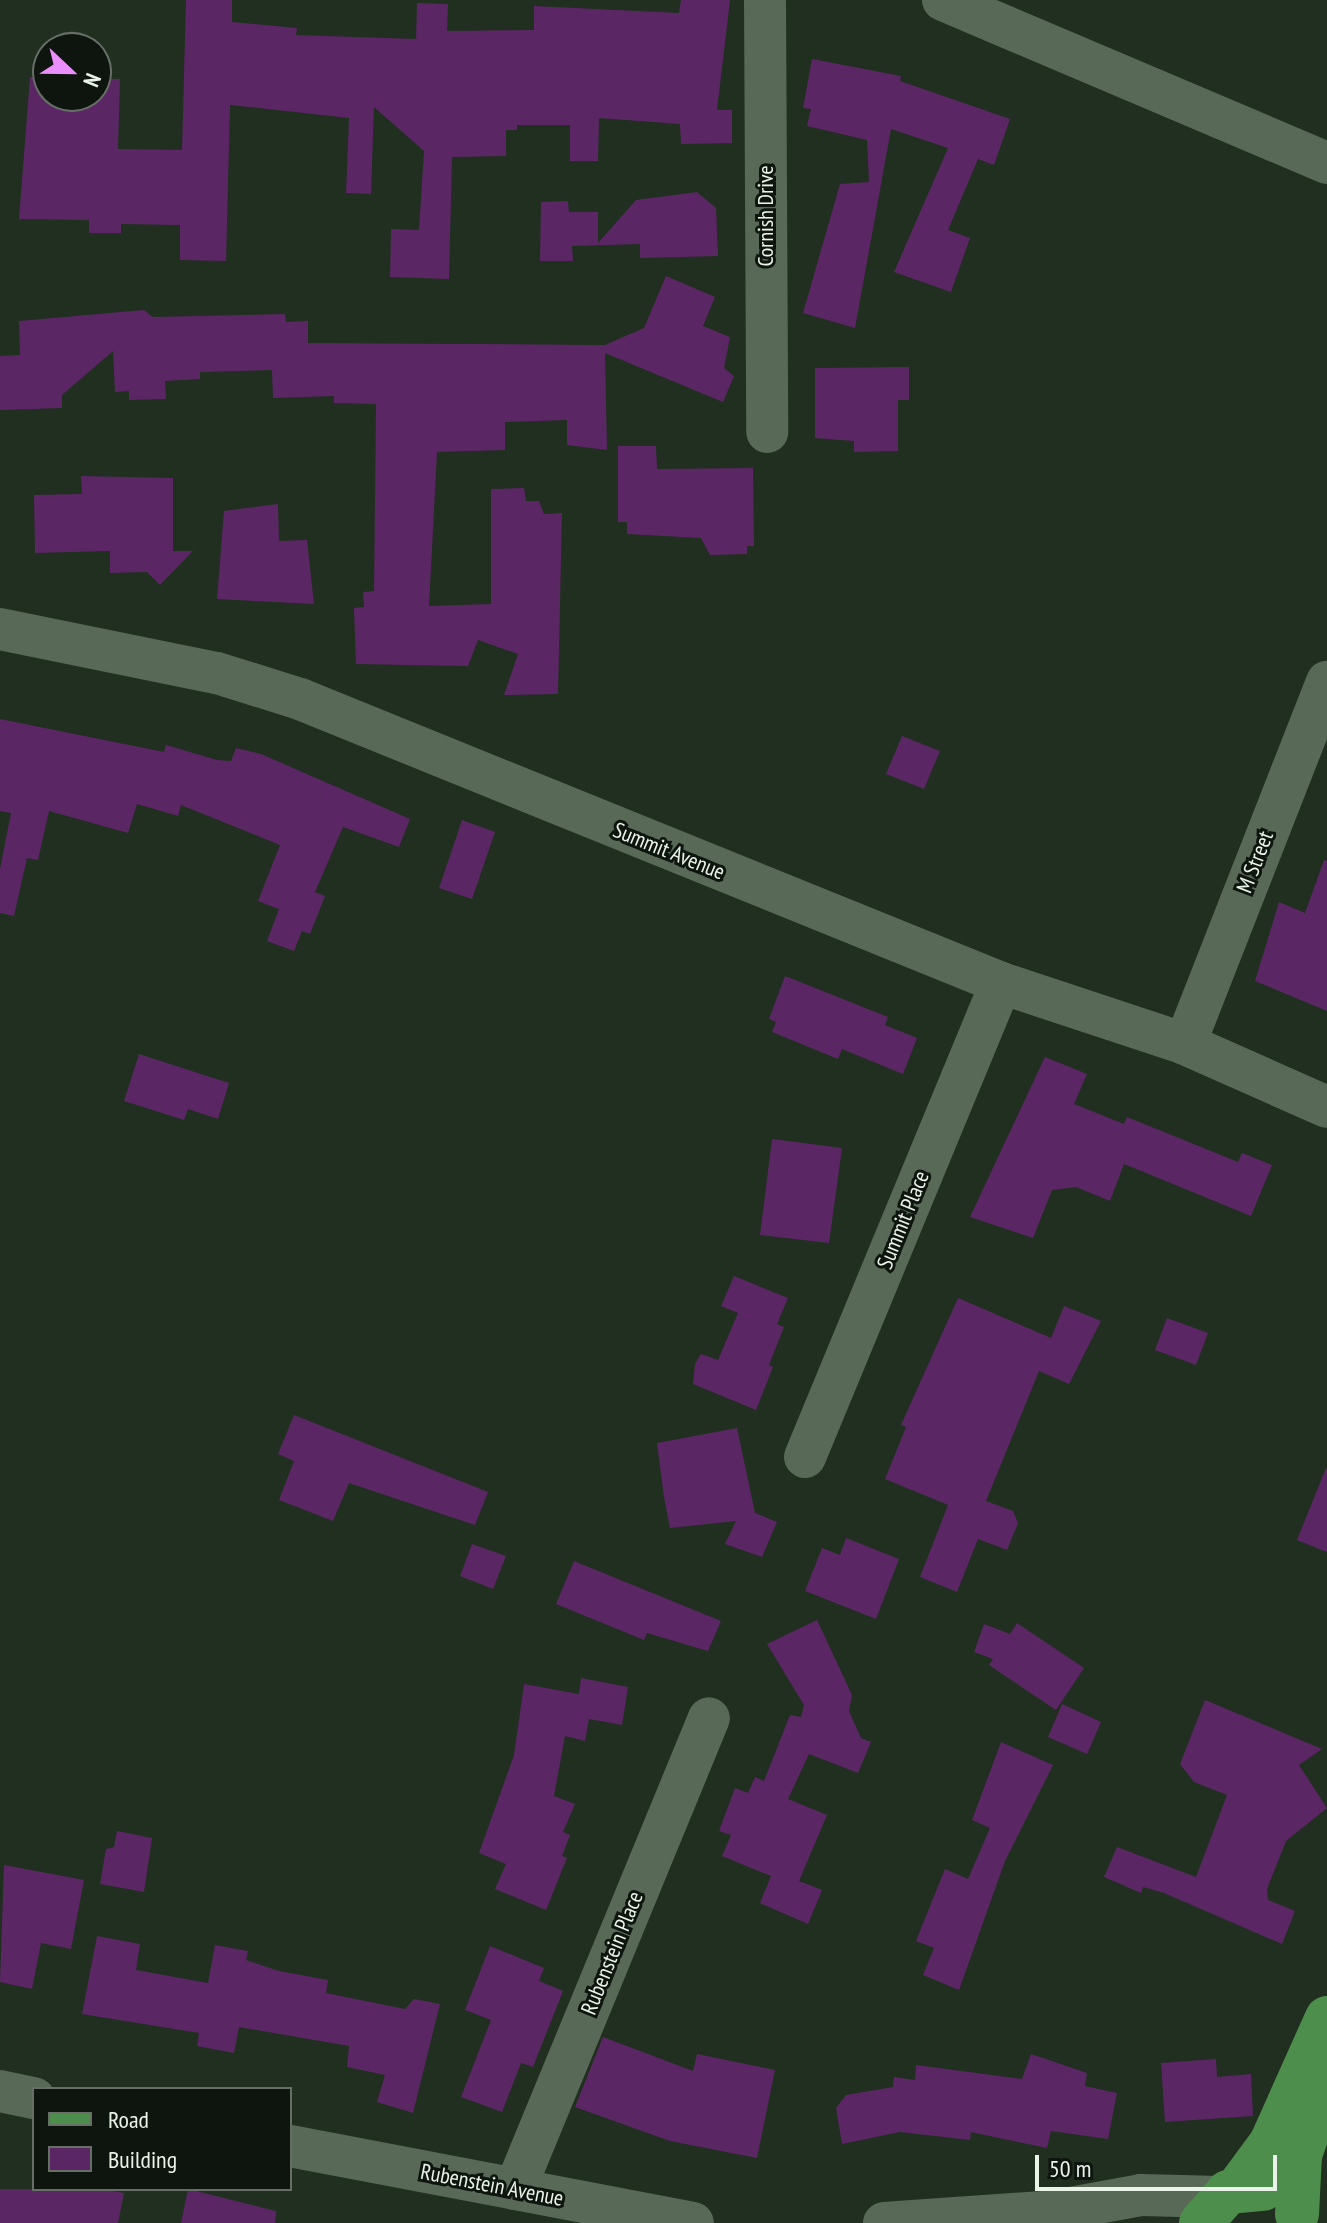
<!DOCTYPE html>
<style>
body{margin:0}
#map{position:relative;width:1327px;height:2223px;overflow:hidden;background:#202f1f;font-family:"PT Sans Narrow",sans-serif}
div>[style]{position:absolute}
.building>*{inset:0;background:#5a2764}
.minor>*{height:42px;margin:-21px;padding:0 21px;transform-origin:21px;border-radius:21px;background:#596957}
.major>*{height:44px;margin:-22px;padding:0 22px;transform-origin:22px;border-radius:22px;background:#4e8e4c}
span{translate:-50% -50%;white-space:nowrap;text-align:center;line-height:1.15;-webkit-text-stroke:6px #0e150e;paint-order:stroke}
.street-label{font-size:22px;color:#e9f3e8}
.legend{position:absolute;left:32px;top:2087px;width:260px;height:104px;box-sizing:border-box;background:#0e150e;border:2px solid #666e65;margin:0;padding:10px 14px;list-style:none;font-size:24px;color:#e9f3e8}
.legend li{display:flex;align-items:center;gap:16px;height:40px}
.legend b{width:40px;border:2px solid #666e65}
.north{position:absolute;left:32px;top:32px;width:80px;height:80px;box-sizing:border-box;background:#0e150e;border:2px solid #666e65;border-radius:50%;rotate:112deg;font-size:22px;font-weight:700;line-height:32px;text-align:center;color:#e9f3e8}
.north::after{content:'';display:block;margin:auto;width:28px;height:36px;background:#ea8dfd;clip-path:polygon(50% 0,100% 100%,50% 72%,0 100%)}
.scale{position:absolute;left:1035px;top:2155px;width:242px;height:36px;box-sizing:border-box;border:4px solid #e9f3e8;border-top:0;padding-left:10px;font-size:24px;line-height:28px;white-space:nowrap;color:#e9f3e8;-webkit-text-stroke:6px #0e150e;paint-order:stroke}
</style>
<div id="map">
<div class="building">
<div style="clip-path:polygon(186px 0,232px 0,232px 22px,297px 28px,296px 35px,416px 39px,417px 3px,448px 4px,447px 31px,534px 30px,534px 6px,679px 13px,681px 0,730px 0,717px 110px,732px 110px,732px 143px,681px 144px,680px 124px,599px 118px,598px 161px,570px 161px,570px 125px,517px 125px,517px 130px,506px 130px,506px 156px,452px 157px,449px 279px,390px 277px,391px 229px,419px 230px,424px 151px,374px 107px,371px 194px,346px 193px,349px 118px,230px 105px,226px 261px,180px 260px,180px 225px,121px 224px,121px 233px,89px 233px,89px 220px,19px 219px,30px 77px,48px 78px,48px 96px,96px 96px,96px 79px,120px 79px,118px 149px,182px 150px)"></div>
<div style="clip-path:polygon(812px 59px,901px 76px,900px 81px,1010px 119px,994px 165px,978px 159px,948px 230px,970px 238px,951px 292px,894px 272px,948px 148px,891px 129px,855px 328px,803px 313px,840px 184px,869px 182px,867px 140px,807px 126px,811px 109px,803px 108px)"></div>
<div style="clip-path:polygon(697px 192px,716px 208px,718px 256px,640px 258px,640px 244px,572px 246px,573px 261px,540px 261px,541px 202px,568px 201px,569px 212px,598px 212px,598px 243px,636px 200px)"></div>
<div style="clip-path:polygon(666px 276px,715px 297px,703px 326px,730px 337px,724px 368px,734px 376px,723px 402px,605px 353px,607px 450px,567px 445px,567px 420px,505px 422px,505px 450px,437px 452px,429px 606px,491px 604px,491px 489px,524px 488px,526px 501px,539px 501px,544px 514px,562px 513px,558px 694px,504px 695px,518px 654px,478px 640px,468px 666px,356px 664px,354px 608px,364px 607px,363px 592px,374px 591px,376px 404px,334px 403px,334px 396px,273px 398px,272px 370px,200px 372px,200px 379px,165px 381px,166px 399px,129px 400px,129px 391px,115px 392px,113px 351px,62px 395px,62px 408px,0 410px,0 356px,20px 355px,19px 321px,144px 310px,153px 317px,285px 314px,286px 322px,308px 321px,308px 343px,605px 345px,644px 328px)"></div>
<div style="clip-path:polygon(909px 367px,909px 400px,898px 400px,898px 451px,854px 452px,854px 441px,815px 438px,815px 368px)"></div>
<div style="clip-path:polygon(618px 446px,656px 446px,657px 469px,753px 468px,754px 546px,747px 546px,747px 554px,710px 555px,701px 538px,627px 534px,627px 522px,618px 522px)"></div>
<div style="clip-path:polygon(81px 476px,173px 478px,173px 551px,193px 551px,160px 585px,147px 572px,110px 573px,110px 551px,35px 553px,34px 495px,82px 494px)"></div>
<div style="clip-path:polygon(278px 504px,279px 541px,307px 540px,314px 604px,217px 599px,224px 511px)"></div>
<div style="clip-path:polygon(0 719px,164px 752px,166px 745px,217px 760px,231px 761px,236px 748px,261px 754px,410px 819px,399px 847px,343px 827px,315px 892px,325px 896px,310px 934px,302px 931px,294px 951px,267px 941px,279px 909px,258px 901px,280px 845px,181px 805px,178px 816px,137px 804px,128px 833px,49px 811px,38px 860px,27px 858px,14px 916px,0 913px,0 869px,11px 813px,0 811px)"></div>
<div style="clip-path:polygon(902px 736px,940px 751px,924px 789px,886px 774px)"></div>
<div style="clip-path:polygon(462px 820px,495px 832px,472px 899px,439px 888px)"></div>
<div style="clip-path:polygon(1324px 860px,1327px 861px,1327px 1011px,1255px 981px,1279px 902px,1305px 913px)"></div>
<div style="clip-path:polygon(785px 976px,888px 1017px,885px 1025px,917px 1038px,903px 1074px,842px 1049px,838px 1059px,772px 1032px,776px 1022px,769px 1019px)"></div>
<div style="clip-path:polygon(139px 1054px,229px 1083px,218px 1119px,188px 1109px,184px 1120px,124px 1101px)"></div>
<div style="clip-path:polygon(1045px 1057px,1087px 1074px,1074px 1104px,1124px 1124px,1127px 1117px,1238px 1162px,1242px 1153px,1272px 1165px,1251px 1216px,1124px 1164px,1110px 1201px,1076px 1187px,1052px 1190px,1033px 1238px,970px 1217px)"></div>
<div style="clip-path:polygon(772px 1139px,842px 1148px,829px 1243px,760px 1235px)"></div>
<div style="clip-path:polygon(734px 1276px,788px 1298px,777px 1324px,784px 1327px,769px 1365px,773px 1367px,756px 1410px,693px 1384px,695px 1364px,701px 1354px,718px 1360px,738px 1313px,721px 1306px)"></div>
<div style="clip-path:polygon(958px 1298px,1051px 1338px,1064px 1306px,1101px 1321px,1069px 1384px,1039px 1371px,986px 1501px,1013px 1511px,1018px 1523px,1007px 1550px,978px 1539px,957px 1592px,920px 1577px,948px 1505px,885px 1479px,906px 1427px,901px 1425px)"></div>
<div style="clip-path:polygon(1167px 1318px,1208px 1333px,1196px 1365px,1155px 1350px)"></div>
<div style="clip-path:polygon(294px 1415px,488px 1492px,475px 1525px,349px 1483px,333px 1521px,279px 1500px,294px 1461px,278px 1454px)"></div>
<div style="clip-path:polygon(737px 1428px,755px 1513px,777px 1522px,762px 1557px,725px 1544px,736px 1521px,670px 1528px,664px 1497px,657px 1443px)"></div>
<div style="clip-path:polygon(1326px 1468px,1327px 1469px,1327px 1552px,1297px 1540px)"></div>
<div style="clip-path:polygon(846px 1538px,899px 1559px,876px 1619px,805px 1591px,822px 1548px,840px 1555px)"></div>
<div style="clip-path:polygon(472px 1544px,506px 1556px,493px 1589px,460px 1576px)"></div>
<div style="clip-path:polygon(574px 1561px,721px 1621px,708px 1651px,647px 1633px,644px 1640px,556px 1604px)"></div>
<div style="clip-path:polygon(817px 1620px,852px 1695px,849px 1711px,861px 1738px,871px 1742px,858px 1773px,809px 1754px,788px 1799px,827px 1815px,799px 1881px,822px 1890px,808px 1924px,760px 1903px,771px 1876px,722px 1856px,731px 1835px,719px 1831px,735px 1788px,748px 1793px,755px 1777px,764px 1781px,790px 1715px,801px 1717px,804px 1705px,767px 1644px)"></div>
<div style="clip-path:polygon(1017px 1623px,1084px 1668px,1056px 1710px,989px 1665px,993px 1659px,974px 1652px,984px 1624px,1010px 1634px)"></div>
<div style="clip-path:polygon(581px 1678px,628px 1687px,622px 1725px,589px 1719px,585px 1741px,565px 1736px,554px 1796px,575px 1804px,563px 1832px,570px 1835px,562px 1856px,567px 1858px,546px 1910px,495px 1889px,506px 1864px,479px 1853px,514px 1755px,524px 1684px,579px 1694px)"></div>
<div style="clip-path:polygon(1205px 1700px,1322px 1749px,1299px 1765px,1327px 1808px,1286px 1841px,1267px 1889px,1268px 1900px,1295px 1911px,1282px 1944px,1164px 1893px,1143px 1887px,1141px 1893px,1104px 1877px,1117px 1847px,1196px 1877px,1227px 1795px,1194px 1782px,1180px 1764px)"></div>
<div style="clip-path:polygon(1062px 1704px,1101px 1722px,1087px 1754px,1048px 1737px)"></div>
<div style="clip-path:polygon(1001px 1742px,1053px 1765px,1005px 1861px,959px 1990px,923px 1975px,934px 1948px,916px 1941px,945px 1869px,968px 1879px,990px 1828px,972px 1820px)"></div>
<div style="clip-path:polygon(117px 1831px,152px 1838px,144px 1892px,100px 1884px,106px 1849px,114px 1847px)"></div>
<div style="clip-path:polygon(4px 1865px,84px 1880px,71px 1949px,41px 1943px,32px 1989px,0 1982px)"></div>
<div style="clip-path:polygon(97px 1936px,140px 1944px,136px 1970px,208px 1983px,215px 1945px,248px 1951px,246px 1960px,279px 1971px,328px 1980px,326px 1993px,405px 2009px,414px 1999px,440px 2004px,413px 2113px,377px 2102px,385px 2075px,347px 2067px,349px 2046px,239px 2027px,234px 2053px,197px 2046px,199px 2033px,82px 2014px)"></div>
<div style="clip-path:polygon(490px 1946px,544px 1968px,539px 1981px,563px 1991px,533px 2067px,521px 2063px,502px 2112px,461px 2097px,491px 2020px,465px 2010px)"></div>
<div style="clip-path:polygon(603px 2037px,693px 2071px,697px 2054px,775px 2070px,757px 2158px,670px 2141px,575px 2107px)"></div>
<div style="clip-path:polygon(1031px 2054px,1087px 2073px,1085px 2086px,1117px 2093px,1108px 2139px,1051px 2131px,1047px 2148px,971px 2132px,970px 2140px,900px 2132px,842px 2144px,836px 2108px,846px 2095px,893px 2087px,894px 2077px,915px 2080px,916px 2065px,1022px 2079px)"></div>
<div style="clip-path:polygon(1216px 2059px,1217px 2077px,1251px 2074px,1253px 2116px,1165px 2122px,1161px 2063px)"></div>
<div style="clip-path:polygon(0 2189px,100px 2189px,124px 2193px,118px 2223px,0 2223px)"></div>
<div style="clip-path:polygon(188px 2189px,276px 2211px,275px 2223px,181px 2223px)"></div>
</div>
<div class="minor">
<div style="left:765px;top:0;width:432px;rotate:89.7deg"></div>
<div style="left:943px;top:0;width:417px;rotate:23deg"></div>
<div style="left:0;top:629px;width:221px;rotate:11.5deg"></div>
<div style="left:217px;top:673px;width:87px;rotate:17.4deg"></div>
<div style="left:300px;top:699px;width:756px;rotate:22.05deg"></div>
<div style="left:1001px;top:983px;width:194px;rotate:18.3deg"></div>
<div style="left:1185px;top:1044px;width:155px;rotate:23.9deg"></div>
<div style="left:1185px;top:1044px;width:389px;rotate:-68.6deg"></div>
<div style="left:805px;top:1457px;width:513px;rotate:-67.53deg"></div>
<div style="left:0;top:2091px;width:35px;rotate:12deg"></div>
<div style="left:290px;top:2146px;width:410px;rotate:10.8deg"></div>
<div style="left:515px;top:2189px;width:509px;rotate:-67.61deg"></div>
<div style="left:884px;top:2223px;width:170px;rotate:-4deg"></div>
<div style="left:1054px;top:2211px;width:88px;rotate:-10.4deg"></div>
<div style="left:1141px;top:2195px;width:79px;rotate:1.5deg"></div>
</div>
<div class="major">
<div style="left:1237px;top:2189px;width:57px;rotate:-53.5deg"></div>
<div style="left:1271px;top:2143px;width:137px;rotate:-65.9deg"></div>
<div style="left:1297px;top:2214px;width:59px;rotate:-87.1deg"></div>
<div style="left:1300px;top:2155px;width:67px;rotate:-70.8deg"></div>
<div style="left:1201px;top:2223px;width:41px;rotate:-48.9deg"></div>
<div style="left:1228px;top:2192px;width:35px;rotate:-5deg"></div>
</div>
<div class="street-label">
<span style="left:766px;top:216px;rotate:-90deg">Cornish Drive</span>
<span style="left:669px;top:851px;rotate:22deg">Summit Avenue</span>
<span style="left:1255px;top:862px;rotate:-69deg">M Street</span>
<span style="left:903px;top:1220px;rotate:-68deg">Summit Place</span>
<span style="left:612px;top:1953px;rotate:-68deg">Rubenstein Place</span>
<span style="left:492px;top:2185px;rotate:11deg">Rubenstein Avenue</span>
</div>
<ul class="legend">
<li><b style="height:10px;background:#4e8e4c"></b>Road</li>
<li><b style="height:22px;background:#5a2764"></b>Building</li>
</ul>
<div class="north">N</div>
<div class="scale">50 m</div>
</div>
